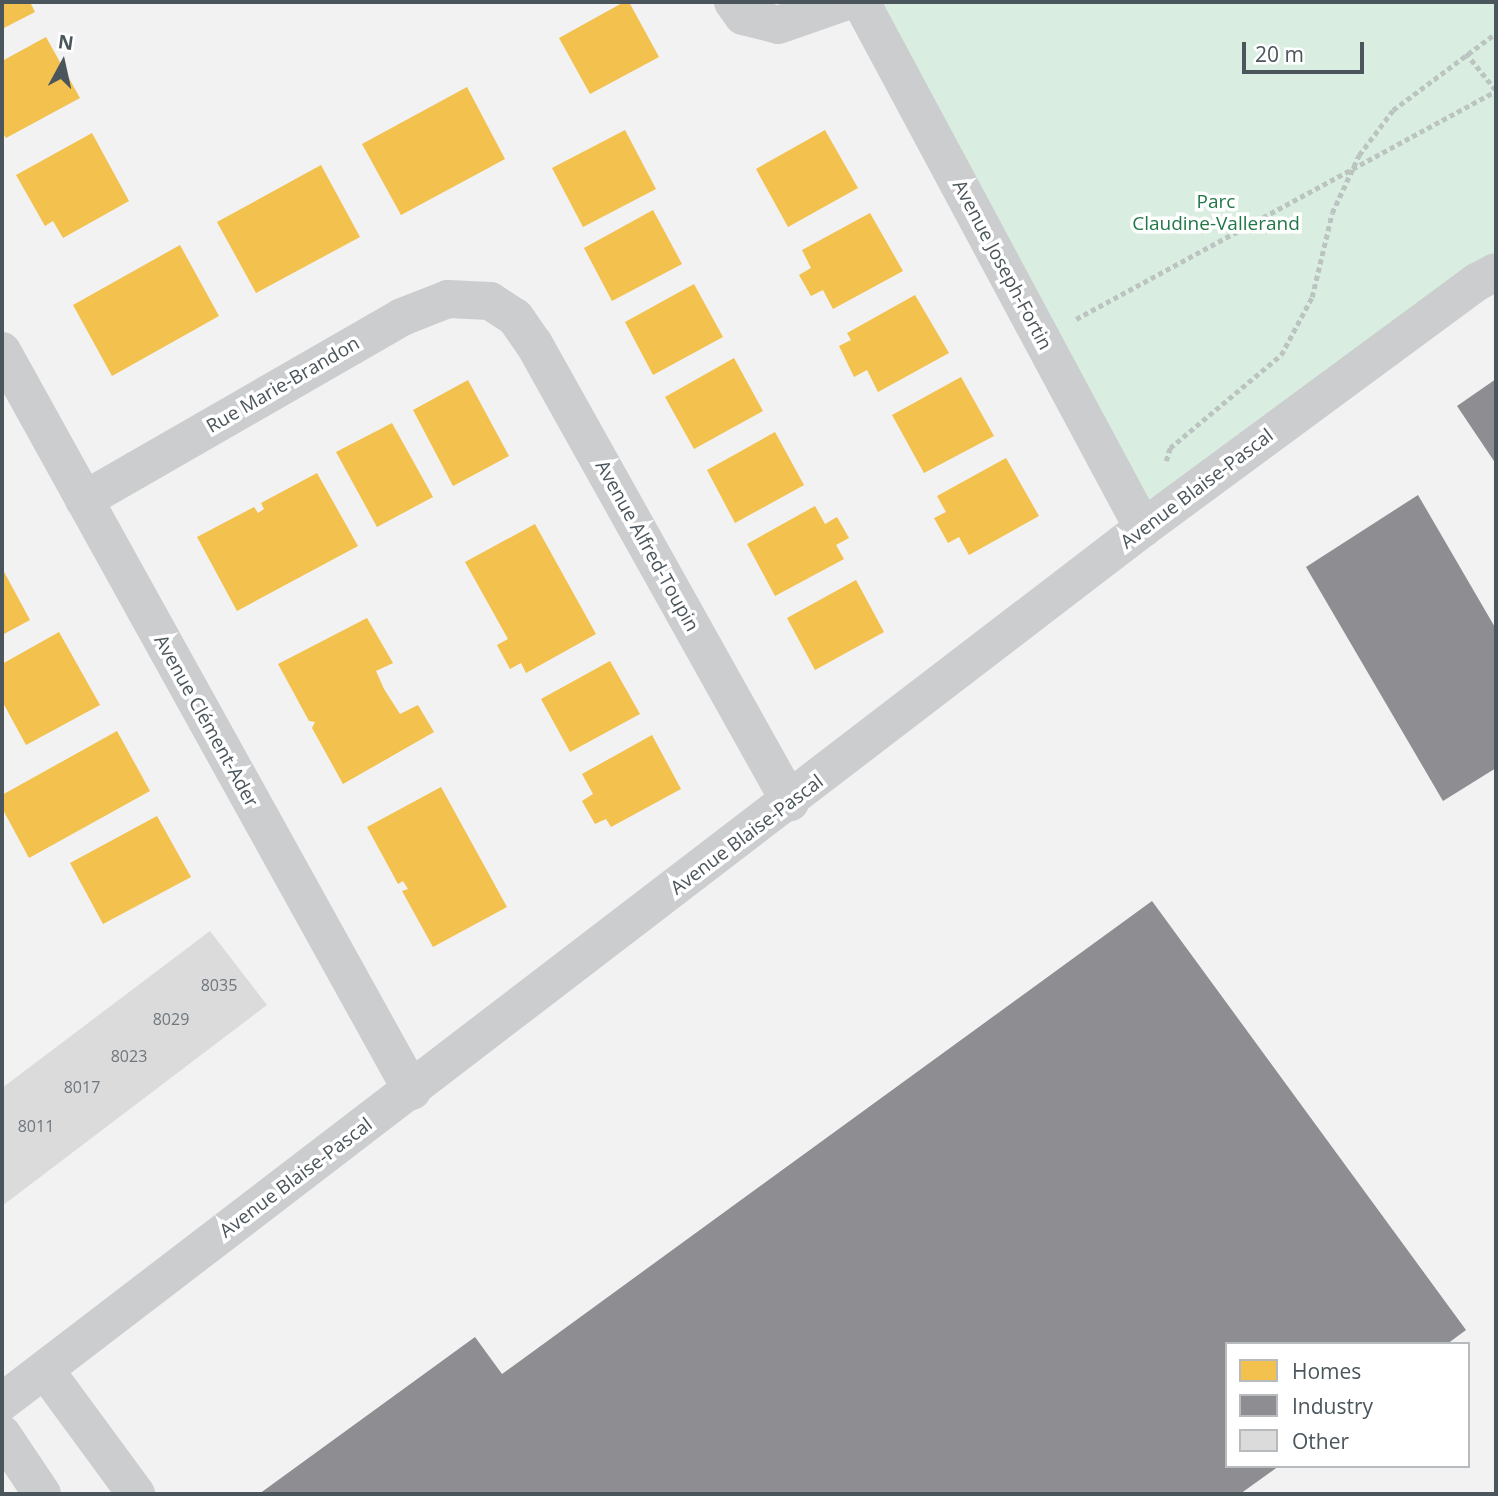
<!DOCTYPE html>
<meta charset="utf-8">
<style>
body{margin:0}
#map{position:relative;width:1498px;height:1496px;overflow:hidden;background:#f2f2f2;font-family:"Open Sans",sans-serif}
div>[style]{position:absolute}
.green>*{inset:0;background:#d9eee0}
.homes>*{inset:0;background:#f2c14e}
.industry>*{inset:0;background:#8d8d92}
.building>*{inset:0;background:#dbdbdc}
.path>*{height:4.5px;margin-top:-2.25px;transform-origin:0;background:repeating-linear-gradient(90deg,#bbc4c1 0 5px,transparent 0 8.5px)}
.minor>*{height:38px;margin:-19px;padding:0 19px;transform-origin:19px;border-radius:19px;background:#cccdcf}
span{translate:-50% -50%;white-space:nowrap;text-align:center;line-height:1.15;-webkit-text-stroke:7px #fff;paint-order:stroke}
.number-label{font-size:16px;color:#6f777d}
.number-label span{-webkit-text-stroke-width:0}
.park-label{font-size:19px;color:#217747}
.street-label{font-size:19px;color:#4a555c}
.frame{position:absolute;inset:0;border:4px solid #4a555c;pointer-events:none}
.legend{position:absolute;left:1225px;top:1342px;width:245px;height:126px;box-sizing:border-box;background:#fff;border:2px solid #b7bbbe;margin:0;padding:9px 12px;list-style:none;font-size:21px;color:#4a555c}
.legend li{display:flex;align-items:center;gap:14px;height:35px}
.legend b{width:35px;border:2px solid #b7bbbe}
.north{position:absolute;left:28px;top:28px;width:70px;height:70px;-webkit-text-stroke:5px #fff;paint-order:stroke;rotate:8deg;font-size:19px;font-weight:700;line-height:28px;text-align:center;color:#4a555c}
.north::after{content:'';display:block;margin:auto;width:24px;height:32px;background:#4a555c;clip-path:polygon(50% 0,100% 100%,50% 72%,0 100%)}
.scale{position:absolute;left:1242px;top:42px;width:122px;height:32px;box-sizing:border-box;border:4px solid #4a555c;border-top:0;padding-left:9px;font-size:21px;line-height:24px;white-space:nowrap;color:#4a555c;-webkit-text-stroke:5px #fff;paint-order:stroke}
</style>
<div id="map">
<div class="green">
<div style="clip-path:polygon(861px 2px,1496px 2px,1496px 272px,1143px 528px)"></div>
</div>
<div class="homes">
<div style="clip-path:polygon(2px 2px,30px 2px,35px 12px,2px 29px)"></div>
<div style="clip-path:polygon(624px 2px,629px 2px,659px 57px,590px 94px,559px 38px)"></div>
<div style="clip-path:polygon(46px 37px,80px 98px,6px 138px,2px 132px,2px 61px)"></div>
<div style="clip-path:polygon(467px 87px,505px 159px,401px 215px,362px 144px)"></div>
<div style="clip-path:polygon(625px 130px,656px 189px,583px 227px,552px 168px)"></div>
<div style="clip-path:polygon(825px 130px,858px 188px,788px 227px,756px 169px)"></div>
<div style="clip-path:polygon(92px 133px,129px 201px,63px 238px,53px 221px,45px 226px,16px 175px)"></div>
<div style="clip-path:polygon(321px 165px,360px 237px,256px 293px,217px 222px)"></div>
<div style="clip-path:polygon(653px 210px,682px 264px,612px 301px,584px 248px)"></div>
<div style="clip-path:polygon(870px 213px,903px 271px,833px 309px,823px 290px,811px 296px,799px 275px,811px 268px,802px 250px)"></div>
<div style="clip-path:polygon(180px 245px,219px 316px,112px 376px,73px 305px)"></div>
<div style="clip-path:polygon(694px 284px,723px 337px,653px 375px,625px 322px)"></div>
<div style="clip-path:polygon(915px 295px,949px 353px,878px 392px,867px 370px,854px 377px,839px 346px,851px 340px,847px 333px)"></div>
<div style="clip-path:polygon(734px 358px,763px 411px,694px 449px,665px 397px)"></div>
<div style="clip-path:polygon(961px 377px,994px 436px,924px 473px,892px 415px)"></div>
<div style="clip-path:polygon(468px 380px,509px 456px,453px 486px,413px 410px)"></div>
<div style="clip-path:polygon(392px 423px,433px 497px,377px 527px,336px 452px)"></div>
<div style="clip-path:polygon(775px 432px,804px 485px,735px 523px,707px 470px)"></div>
<div style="clip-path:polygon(1006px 458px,1039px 516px,969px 555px,959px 537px,948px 543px,934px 518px,946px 512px,937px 496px)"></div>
<div style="clip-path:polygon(317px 473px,358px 546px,237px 611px,197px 537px,254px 507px,258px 513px,264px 509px,261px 503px)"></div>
<div style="clip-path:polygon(815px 506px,825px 524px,837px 517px,849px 538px,836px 545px,844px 559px,775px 596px,747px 544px)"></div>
<div style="clip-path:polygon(535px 524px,596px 634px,526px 673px,521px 663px,510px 669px,497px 645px,508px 639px,465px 562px)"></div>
<div style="clip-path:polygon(2px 568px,30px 620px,2px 635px)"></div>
<div style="clip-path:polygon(856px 580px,884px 632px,815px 670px,787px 618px)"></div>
<div style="clip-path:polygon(367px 618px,393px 663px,376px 671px,384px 689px,400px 714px,418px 705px,434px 732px,343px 784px,312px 728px,315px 722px,309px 721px,278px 664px)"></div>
<div style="clip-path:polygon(59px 632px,100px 705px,26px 745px,2px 701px,2px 664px)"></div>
<div style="clip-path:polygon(610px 661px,640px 714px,570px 752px,541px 699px)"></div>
<div style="clip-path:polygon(117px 731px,150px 791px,29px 858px,2px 808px,2px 795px)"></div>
<div style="clip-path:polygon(652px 735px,681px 789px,611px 827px,606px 819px,595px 824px,582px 801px,593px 794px,582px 774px)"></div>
<div style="clip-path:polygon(441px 787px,507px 907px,433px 947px,402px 891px,408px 889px,403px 881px,398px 884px,367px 827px)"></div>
<div style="clip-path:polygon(157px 816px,191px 877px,103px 924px,70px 863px)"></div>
</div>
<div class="industry">
<div style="clip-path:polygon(1496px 379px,1496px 464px,1457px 406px)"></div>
<div style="clip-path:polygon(1418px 495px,1496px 629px,1496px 768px,1443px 801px,1306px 567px)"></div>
<div style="clip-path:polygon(1152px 901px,1466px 1330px,1447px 1344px,1227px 1344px,1227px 1466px,1279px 1466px,1240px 1494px,259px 1494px,475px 1337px,502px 1374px)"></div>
</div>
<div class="building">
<div style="clip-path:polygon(210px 931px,267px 1005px,2px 1206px,2px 1088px)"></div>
</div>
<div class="path">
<div style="left:1466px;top:53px;width:46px;rotate:51.1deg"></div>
<div style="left:1076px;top:319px;width:478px;rotate:-28.5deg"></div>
<div style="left:1166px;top:461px;width:14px;rotate:-73deg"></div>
<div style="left:1170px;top:448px;width:145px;rotate:-40deg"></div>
<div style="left:1281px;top:355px;width:66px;rotate:-61.9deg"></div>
<div style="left:1312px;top:297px;width:86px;rotate:-76.6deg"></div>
<div style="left:1332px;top:213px;width:64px;rotate:-65deg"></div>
<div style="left:1359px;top:155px;width:56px;rotate:-52.9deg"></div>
<div style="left:1393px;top:110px;width:129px;rotate:-36.8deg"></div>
</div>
<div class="minor">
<div style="left:733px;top:2px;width:17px;rotate:54deg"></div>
<div style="left:743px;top:16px;width:36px;rotate:14deg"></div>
<div style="left:778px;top:25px;width:70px;rotate:-19.2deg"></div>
<div style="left:861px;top:2px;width:597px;rotate:61.8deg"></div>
<div style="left:2px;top:351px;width:846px;rotate:61.01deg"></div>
<div style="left:84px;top:500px;width:367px;rotate:-29.9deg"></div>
<div style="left:402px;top:317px;width:49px;rotate:-21.4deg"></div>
<div style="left:448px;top:299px;width:42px;rotate:2.7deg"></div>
<div style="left:490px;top:301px;width:30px;rotate:33deg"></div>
<div style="left:515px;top:317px;width:33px;rotate:55deg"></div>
<div style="left:534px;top:344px;width:525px;rotate:60.8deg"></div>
<div style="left:45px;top:1370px;width:154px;rotate:53.7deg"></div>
<div style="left:2px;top:1402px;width:1437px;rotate:-37.45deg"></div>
<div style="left:1143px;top:528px;width:415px;rotate:-36.4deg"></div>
<div style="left:1477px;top:282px;width:21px;rotate:-28deg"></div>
<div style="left:2px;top:1434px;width:72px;rotate:56.3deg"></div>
</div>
<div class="number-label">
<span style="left:219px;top:985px">8035</span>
<span style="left:171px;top:1019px">8029</span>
<span style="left:129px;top:1056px">8023</span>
<span style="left:82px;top:1087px">8017</span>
<span style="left:36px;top:1126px">8011</span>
</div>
<div class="park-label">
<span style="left:1216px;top:213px">Parc<br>Claudine-Vallerand</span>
</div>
<div class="street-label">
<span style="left:1002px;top:265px;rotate:62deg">Avenue Joseph-Fortin</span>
<span style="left:283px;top:385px;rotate:-30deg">Rue Marie-Brandon</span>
<span style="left:1197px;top:489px;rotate:-37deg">Avenue Blaise-Pascal</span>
<span style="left:647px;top:546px;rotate:61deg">Avenue Alfred-Toupin</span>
<span style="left:206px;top:721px;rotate:61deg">Avenue Clément-Ader</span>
<span style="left:747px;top:835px;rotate:-37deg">Avenue Blaise-Pascal</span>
<span style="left:296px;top:1178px;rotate:-37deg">Avenue Blaise-Pascal</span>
</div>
<div class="frame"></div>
<ul class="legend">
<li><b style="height:19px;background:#f2c14e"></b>Homes</li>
<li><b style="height:19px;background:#8d8d92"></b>Industry</li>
<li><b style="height:19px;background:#dbdbdc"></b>Other</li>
</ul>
<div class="north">N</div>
<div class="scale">20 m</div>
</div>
